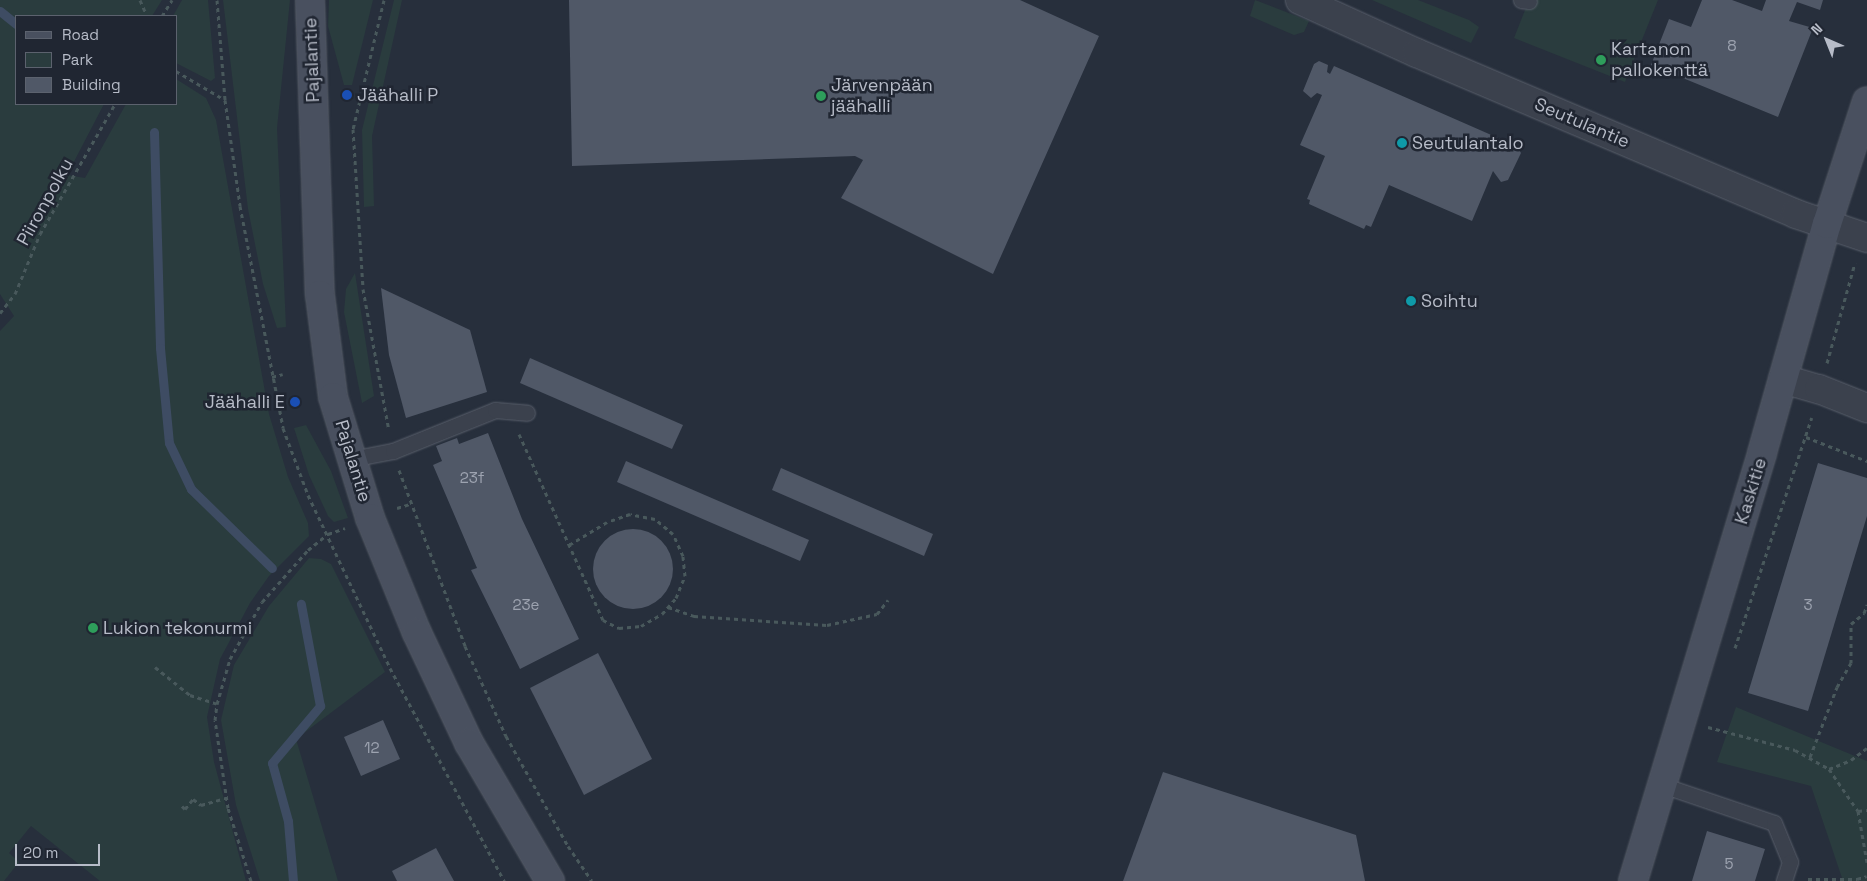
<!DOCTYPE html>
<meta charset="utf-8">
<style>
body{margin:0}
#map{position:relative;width:1867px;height:881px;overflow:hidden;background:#272f3c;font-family:"Space Grotesk",sans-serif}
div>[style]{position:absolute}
.green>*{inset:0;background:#2a3c3e}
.stream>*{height:9px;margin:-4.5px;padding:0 4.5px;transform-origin:4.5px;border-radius:4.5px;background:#3e4c63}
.building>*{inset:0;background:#505867}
.round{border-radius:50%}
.path>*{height:3px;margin-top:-1.5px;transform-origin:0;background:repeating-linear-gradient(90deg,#49595c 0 4px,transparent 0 8px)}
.roads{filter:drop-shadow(0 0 1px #595f6b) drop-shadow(0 0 1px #595f6b)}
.lane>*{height:15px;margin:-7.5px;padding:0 7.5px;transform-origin:7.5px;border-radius:7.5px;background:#3b414d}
.street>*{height:28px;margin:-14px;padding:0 14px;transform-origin:14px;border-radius:14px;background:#3b414d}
.secondary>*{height:28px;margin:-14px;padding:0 14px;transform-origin:14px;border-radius:14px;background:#49505f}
.dots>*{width:14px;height:14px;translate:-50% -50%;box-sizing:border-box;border:2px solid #202632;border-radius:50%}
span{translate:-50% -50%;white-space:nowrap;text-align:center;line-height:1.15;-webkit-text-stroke:5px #202632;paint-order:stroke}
.number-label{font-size:15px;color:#9da3b0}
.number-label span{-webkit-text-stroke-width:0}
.poi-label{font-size:18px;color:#b7bcc8}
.left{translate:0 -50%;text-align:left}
.right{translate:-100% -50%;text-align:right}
.street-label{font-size:18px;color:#b7bcc8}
.legend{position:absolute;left:15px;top:15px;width:162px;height:90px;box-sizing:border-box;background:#202632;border:1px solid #5c626e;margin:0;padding:6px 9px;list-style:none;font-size:15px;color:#b7bcc8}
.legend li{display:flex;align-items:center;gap:10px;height:25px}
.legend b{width:25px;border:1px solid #5c626e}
.north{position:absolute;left:1802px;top:15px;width:50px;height:50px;-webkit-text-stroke:4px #202632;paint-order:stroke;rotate:316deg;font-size:14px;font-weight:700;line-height:20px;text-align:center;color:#b7bcc8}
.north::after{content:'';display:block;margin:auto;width:18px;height:22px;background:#b7bcc8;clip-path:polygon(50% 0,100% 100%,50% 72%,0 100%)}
.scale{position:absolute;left:15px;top:844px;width:85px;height:22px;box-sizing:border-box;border:2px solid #b7bcc8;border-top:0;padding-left:6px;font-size:15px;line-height:18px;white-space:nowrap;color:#b7bcc8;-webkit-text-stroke:4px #202632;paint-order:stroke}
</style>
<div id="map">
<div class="green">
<div style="clip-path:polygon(0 0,162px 0,152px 16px,16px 16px,16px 104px,104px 104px,67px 175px,85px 178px,126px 104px,176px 104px,176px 79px,206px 98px,216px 120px,269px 414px,288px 477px,308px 523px,309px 536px,269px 576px,250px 603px,220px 659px,207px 717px,214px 762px,246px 881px,100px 881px,31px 826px,9px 853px,19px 862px,4px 881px,0 881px,0 331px,14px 316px,0 294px)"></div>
<div style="clip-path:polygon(182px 0,208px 0,215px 78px,211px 81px,176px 63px,176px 16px,173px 16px)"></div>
<div style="clip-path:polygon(223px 0,290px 0,277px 128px,286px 327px,277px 328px,263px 284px,248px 209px)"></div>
<div style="clip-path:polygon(329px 0,373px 0,352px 85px,344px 85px,328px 26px)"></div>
<div style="clip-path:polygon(394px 0,402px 0,372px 136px,374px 206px,364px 207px,362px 130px)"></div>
<div style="clip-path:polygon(1255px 0,1309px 21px,1304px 32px,1294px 35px,1250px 16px)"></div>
<div style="clip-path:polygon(1372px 0,1418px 0,1469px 20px,1479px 27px,1471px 43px)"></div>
<div style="clip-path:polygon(1529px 0,1658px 0,1625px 82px,1514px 38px)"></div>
<div style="clip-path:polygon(355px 273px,374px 396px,362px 403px,344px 312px,346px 289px)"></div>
<div style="clip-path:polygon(306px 425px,331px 471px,348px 518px,334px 522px,328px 516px,309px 475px,294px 428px)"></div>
<div style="clip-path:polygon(309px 558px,321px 559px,331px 564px,385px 672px,296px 739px,338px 881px,260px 881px,236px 805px,221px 720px,234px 665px,269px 606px)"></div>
<div style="clip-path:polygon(1736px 707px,1867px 761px,1867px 881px,1843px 881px,1811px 786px,1717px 762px)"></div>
</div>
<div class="stream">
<div style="left:0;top:11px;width:21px;rotate:39deg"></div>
<div style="left:154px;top:132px;width:216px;rotate:88.4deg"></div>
<div style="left:160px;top:348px;width:95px;rotate:84.6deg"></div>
<div style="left:169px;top:443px;width:51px;rotate:64.4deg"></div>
<div style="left:191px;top:489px;width:113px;rotate:44.3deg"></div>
<div style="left:293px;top:881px;width:60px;rotate:-94.8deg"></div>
<div style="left:288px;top:821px;width:60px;rotate:-105.4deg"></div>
<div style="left:272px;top:763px;width:75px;rotate:-49.9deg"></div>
<div style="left:320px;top:706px;width:104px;rotate:-100.6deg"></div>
</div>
<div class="building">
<div style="clip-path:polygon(569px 0,1020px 0,1099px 36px,993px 274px,841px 198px,863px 160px,855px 156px,572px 166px)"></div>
<div style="clip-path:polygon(1702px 0,1732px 0,1762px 11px,1766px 0,1823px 0,1820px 10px,1797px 2px,1789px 21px,1813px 28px,1778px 117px,1651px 65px,1669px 19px,1691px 27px)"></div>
<div style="clip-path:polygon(1319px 61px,1328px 65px,1327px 72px,1330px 74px,1334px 66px,1505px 141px,1502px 148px,1507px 150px,1511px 146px,1517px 146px,1521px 153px,1508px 180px,1501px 182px,1493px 171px,1472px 221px,1389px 185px,1371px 227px,1366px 225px,1364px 229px,1309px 204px,1310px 200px,1307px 199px,1325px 156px,1300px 145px,1322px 95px,1317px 93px,1311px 98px,1303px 91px,1314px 64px)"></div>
<div style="clip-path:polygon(381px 288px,470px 330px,487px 392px,406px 418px,389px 355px)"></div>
<div style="clip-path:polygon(530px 358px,683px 425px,672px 449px,520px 383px)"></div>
<div style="clip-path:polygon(488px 433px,522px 519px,579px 639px,520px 669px,471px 570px,477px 568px,433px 465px,442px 461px,436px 446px,457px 438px,459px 444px)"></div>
<div style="clip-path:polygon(626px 461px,809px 540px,800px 561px,617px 482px)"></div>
<div style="clip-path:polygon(1818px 463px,1867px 478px,1867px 516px,1808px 711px,1748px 693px)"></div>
<div style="clip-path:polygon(781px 468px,933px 534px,924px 556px,772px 490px)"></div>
<div class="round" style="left:593px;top:529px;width:80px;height:80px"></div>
<div style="clip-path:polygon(598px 653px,652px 759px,584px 795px,530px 688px)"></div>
<div style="clip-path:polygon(383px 720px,400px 759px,361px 776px,344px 737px)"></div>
<div style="clip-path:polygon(1163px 772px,1356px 835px,1365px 881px,1123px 881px)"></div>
<div style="clip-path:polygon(1707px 831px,1765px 849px,1755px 881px,1692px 881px)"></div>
<div style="clip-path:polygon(436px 848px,454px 881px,397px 881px,392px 871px)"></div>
</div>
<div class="path">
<div style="left:140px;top:0;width:17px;rotate:66deg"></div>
<div style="left:217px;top:0;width:100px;rotate:85.4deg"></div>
<div style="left:225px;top:100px;width:107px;rotate:81.9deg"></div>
<div style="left:240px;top:206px;width:226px;rotate:79deg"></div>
<div style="left:283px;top:428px;width:72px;rotate:69.5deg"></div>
<div style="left:308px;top:495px;width:191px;rotate:64.6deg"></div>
<div style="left:390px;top:668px;width:242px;rotate:61.8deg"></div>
<div style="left:384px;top:0;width:133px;rotate:103.5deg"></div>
<div style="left:353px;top:129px;width:160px;rotate:86.4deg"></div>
<div style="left:363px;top:289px;width:143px;rotate:79.6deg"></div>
<div style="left:162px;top:16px;width:19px;rotate:-58deg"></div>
<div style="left:176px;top:71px;width:57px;rotate:30.6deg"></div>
<div style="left:0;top:313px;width:24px;rotate:-52deg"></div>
<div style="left:15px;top:294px;width:65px;rotate:-67.4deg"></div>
<div style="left:40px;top:234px;width:150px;rotate:-60deg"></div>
<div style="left:1827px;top:363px;width:104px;rotate:-74.4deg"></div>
<div style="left:272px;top:377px;width:11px;rotate:-15deg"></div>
<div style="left:519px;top:434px;width:204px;rotate:65.7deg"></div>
<div style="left:603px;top:620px;width:18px;rotate:27deg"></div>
<div style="left:619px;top:628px;width:22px;rotate:-5deg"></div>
<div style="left:641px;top:626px;width:24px;rotate:-30deg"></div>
<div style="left:662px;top:614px;width:21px;rotate:-49deg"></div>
<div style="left:676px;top:598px;width:24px;rotate:-68deg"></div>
<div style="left:685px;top:576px;width:20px;rotate:-96deg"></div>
<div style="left:683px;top:556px;width:24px;rotate:-114deg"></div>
<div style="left:673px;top:534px;width:23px;rotate:-140deg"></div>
<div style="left:655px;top:519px;width:25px;rotate:-169deg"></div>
<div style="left:630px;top:514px;width:24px;rotate:161deg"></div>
<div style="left:607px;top:522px;width:44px;rotate:148.8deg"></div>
<div style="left:1806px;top:437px;width:66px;rotate:21.5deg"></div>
<div style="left:399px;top:470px;width:188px;rotate:69.4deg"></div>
<div style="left:465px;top:646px;width:99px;rotate:65.5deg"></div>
<div style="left:506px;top:736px;width:126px;rotate:60.6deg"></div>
<div style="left:568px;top:846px;width:42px;rotate:55.6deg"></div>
<div style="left:397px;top:508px;width:14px;rotate:-17deg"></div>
<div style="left:668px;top:607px;width:28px;rotate:19deg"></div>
<div style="left:694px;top:616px;width:133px;rotate:3.9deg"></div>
<div style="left:827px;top:625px;width:51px;rotate:-12.4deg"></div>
<div style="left:877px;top:614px;width:18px;rotate:-52deg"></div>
<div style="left:1735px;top:648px;width:243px;rotate:-71.6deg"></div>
<div style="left:155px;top:667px;width:45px;rotate:38.7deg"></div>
<div style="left:190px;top:695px;width:28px;rotate:18deg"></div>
<div style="left:1708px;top:727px;width:90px;rotate:14.8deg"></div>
<div style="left:1795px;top:750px;width:39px;rotate:29deg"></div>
<div style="left:1829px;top:769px;width:51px;rotate:55.4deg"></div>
<div style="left:1858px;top:811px;width:52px;rotate:80deg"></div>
<div style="left:1810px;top:757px;width:75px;rotate:-68.9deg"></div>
<div style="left:1837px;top:687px;width:28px;rotate:-60deg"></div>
<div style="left:1851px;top:663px;width:39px;rotate:-90deg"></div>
<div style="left:1851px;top:624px;width:17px;rotate:-40deg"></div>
<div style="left:1864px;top:613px;width:9px;rotate:-69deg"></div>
<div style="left:1829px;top:769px;width:24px;rotate:-22deg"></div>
<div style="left:1851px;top:760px;width:20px;rotate:-37deg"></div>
<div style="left:182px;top:806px;width:4px;rotate:45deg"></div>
<div style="left:185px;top:809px;width:13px;rotate:-51deg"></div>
<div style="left:193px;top:799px;width:10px;rotate:37deg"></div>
<div style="left:201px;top:805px;width:26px;rotate:-16deg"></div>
<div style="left:1858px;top:811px;width:9px;rotate:-6deg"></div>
<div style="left:1808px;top:879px;width:49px"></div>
<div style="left:1857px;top:879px;width:10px;rotate:-17deg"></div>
<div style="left:251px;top:881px;width:77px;rotate:-107.5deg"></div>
<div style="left:228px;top:808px;width:89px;rotate:-98.4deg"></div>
<div style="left:215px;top:720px;width:16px;rotate:-83deg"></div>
<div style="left:217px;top:704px;width:47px;rotate:-73.9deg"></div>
<div style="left:230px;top:659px;width:65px;rotate:-60.7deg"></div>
<div style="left:262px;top:602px;width:69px;rotate:-48.5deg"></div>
<div style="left:308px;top:550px;width:26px;rotate:-39deg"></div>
<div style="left:328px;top:534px;width:18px;rotate:-19deg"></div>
</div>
<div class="roads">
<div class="lane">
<div style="left:1521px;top:0;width:8px;rotate:7deg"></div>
<div style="left:351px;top:459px;width:43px;rotate:-10.8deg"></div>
<div style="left:393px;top:451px;width:110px;rotate:-21.9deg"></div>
<div style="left:495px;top:410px;width:32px;rotate:5deg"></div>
<div style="left:1662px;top:785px;width:118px;rotate:18.7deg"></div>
<div style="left:1774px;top:823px;width:42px;rotate:67.7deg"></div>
<div style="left:1790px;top:862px;width:20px;rotate:108deg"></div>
</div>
<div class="street">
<div style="left:1300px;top:0;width:128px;rotate:24.4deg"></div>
<div style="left:1417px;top:53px;width:412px;rotate:23deg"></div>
<div style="left:1796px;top:214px;width:75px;rotate:18.7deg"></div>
<div style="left:1783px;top:379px;width:37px;rotate:16deg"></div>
<div style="left:1819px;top:389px;width:52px;rotate:21.6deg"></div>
</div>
<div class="secondary">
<div style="left:310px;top:0;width:295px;rotate:88.1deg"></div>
<div style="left:320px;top:295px;width:103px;rotate:82.7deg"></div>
<div style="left:333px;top:397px;width:127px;rotate:73deg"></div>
<div style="left:370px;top:518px;width:124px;rotate:67.8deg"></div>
<div style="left:417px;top:633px;width:122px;rotate:64.7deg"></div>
<div style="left:469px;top:743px;width:160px;rotate:59.6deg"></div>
<div style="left:1633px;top:881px;width:447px;rotate:-73.2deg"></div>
<div style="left:1762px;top:453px;width:238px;rotate:-74.2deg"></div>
<div style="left:1827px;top:224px;width:129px;rotate:-72deg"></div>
</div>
</div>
<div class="dots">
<div style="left:1601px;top:60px;background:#2e9e5b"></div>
<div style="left:347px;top:95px;background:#1a4fb4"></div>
<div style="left:821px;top:96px;background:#2e9e5b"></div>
<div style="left:1402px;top:143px;background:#0f9aa8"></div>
<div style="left:1411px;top:301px;background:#0f9aa8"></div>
<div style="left:295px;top:402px;background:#1a4fb4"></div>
<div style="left:93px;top:628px;background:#2e9e5b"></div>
</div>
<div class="number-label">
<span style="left:1732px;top:46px">8</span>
<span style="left:472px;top:478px">23f</span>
<span style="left:526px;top:605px">23e</span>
<span style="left:1808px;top:605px">3</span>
<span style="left:372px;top:748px">12</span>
<span style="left:1729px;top:864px">5</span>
</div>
<div class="poi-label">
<span class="left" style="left:1611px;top:60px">Kartanon<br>pallokenttä</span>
<span class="left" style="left:831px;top:96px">Järvenpään<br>jäähalli</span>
<span class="left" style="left:357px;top:95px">Jäähalli P</span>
<span class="left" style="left:1412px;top:143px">Seutulantalo</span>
<span class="left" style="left:1421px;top:301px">Soihtu</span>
<span class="right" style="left:285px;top:402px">Jäähalli E</span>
<span class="left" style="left:103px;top:628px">Lukion tekonurmi</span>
</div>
<div class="street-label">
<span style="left:312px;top:60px;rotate:-92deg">Pajalantie</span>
<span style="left:1582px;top:123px;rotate:23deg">Seutulantie</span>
<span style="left:45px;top:202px;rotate:-61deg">Piironpolku</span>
<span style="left:353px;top:461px;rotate:73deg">Pajalantie</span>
<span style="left:1751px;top:491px;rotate:-73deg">Kaskitie</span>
</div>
<ul class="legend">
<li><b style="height:6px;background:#49505f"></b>Road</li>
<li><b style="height:14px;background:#2a3c3e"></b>Park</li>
<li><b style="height:14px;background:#505867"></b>Building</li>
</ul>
<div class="north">N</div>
<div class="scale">20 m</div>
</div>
